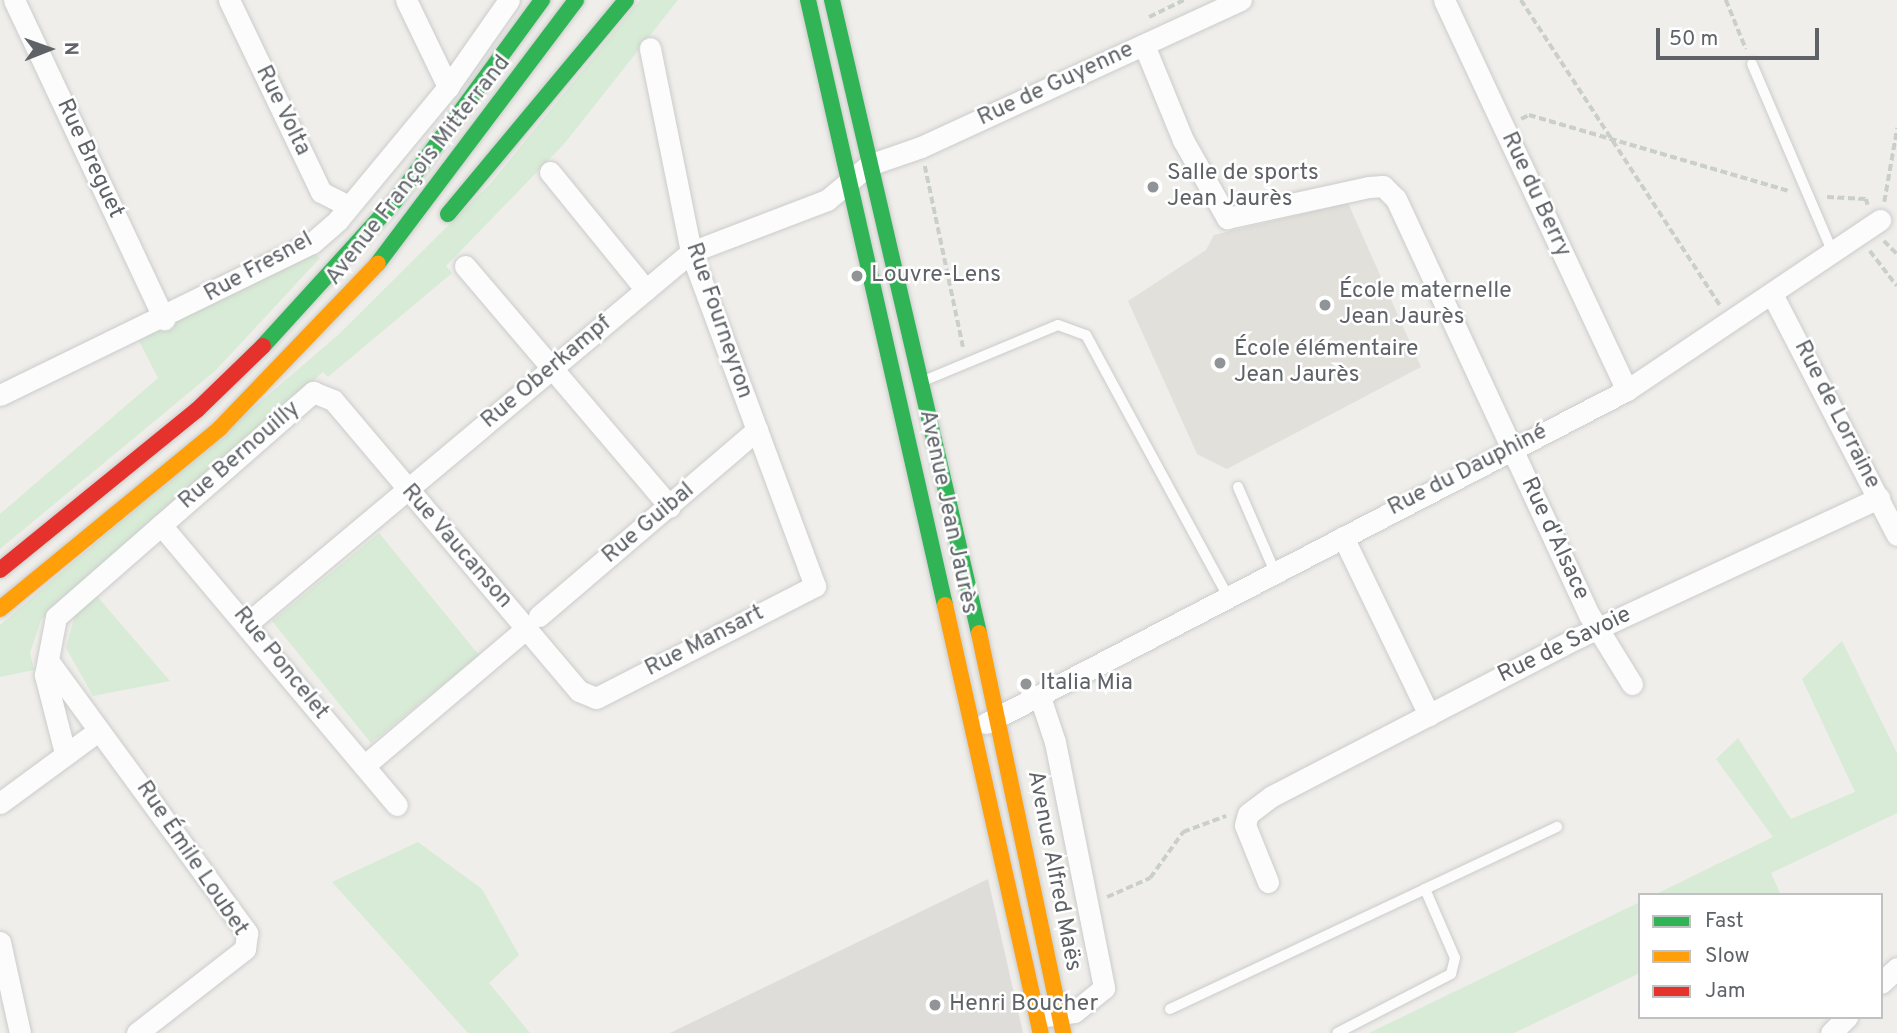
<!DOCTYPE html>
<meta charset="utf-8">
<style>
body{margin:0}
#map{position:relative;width:1897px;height:1033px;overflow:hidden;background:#efeeea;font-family:Overpass,sans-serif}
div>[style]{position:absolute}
.industrial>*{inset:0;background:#dfddda}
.education>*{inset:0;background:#e2e0da}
.green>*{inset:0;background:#d8ebd6}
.path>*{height:3.5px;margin-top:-1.75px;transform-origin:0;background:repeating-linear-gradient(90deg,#cacfcc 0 7px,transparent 0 10.5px)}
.roads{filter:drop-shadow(0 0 2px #cbcccc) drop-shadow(0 0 2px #cbcccc)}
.lane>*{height:10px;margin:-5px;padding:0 5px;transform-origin:5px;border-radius:5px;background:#fdfcfc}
.street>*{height:21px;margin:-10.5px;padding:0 10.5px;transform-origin:10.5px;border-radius:10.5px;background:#fdfcfc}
.fast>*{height:16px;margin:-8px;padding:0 8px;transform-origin:8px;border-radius:8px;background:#30b455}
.slow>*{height:16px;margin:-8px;padding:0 8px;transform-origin:8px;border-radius:8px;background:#ff9f0a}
.jam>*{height:16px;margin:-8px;padding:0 8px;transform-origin:8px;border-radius:8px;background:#e5322d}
.dots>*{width:19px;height:19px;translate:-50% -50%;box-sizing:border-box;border:4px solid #fff;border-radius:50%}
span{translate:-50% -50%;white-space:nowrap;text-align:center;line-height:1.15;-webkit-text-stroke:5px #fff;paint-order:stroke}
.street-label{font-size:23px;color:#5f6368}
.poi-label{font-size:23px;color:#5f6368}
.left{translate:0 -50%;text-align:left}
.legend{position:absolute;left:1638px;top:893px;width:245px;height:126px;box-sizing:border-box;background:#fff;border:2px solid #bfc1c3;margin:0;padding:9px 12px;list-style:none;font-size:21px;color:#5f6368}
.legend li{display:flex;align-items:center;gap:14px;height:35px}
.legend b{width:35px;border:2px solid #bfc1c3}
.north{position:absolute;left:14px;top:14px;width:70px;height:70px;-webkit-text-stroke:5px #fff;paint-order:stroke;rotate:89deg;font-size:19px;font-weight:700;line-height:28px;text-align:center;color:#5f6368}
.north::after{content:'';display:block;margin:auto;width:24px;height:32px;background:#5f6368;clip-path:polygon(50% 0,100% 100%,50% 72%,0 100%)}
.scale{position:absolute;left:1656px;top:28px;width:163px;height:32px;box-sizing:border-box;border:4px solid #5f6368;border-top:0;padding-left:9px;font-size:21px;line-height:24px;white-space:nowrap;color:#5f6368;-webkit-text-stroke:5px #fff;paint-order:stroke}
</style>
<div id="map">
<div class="industrial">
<div style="clip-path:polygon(988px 879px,1023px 1033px,670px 1033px)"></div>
</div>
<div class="education">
<div style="clip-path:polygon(1348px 203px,1421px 367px,1227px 469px,1197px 454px,1128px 301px,1206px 250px,1214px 235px)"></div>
</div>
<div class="green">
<div style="clip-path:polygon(640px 0,678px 0,564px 144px,446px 266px,452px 273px,328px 377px,323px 372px,41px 620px,30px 653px,34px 670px,0 677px,0 625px,338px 335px,491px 183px)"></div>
<div style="clip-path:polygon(311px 250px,320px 258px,215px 371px,0 549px,0 514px,158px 378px,139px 341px)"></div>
<div style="clip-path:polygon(379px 533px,479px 655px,371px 743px,272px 621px)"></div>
<div style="clip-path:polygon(96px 595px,170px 681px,93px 696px,66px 648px,75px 614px)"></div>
<div style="clip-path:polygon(1842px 641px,1897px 753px,1897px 813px,1771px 873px,1781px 895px,1654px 895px,1773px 837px,1716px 759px,1738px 738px,1791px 819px,1855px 792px,1802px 679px)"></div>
<div style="clip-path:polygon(418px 842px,482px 889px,519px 955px,489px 983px,530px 1033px,468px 1033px,332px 882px)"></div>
<div style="clip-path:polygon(1640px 902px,1640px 973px,1514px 1033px,1369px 1033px)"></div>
</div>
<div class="path">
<div style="left:1521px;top:0;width:364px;rotate:56.9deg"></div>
<div style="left:1726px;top:0;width:53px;rotate:67.8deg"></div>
<div style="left:1149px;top:17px;width:39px;rotate:-26deg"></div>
<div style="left:1521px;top:119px;width:9px;rotate:-27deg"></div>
<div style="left:1529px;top:115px;width:271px;rotate:16.3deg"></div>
<div style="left:925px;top:166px;width:185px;rotate:78.1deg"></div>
<div style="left:1827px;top:197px;width:39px;rotate:3deg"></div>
<div style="left:1866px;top:199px;width:6px;rotate:72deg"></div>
<div style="left:1884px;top:202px;width:75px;rotate:-80deg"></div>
<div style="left:1884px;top:241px;width:18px;rotate:45deg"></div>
<div style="left:1870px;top:251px;width:44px;rotate:52.4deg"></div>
<div style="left:1107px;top:897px;width:47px;rotate:-23.8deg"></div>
<div style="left:1150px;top:878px;width:57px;rotate:-54.3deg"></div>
<div style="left:1183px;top:832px;width:46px;rotate:-20.4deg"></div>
</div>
<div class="roads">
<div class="lane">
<div style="left:1752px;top:64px;width:206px;rotate:66.8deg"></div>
<div style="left:921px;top:382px;width:148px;rotate:-22.6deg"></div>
<div style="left:1058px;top:325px;width:30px;rotate:20deg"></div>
<div style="left:1086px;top:335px;width:298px;rotate:61.5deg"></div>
<div style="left:1238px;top:487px;width:93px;rotate:66.5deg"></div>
<div style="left:1425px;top:889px;width:146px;rotate:-25.2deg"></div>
<div style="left:1170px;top:1009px;width:282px;rotate:-25.2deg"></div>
<div style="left:1425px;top:889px;width:75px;rotate:66.5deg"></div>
<div style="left:1455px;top:958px;width:16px;rotate:104deg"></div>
<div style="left:1451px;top:974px;width:128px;rotate:152.6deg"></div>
</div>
<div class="street">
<div style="left:14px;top:0;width:353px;rotate:64.8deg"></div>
<div style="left:229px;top:0;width:213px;rotate:64.4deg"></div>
<div style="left:321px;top:192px;width:31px;rotate:27deg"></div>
<div style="left:406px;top:0;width:97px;rotate:64.2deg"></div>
<div style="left:1444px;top:0;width:431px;rotate:64.9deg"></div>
<div style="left:1144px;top:45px;width:103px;rotate:67.7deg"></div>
<div style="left:1183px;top:140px;width:90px;rotate:60.6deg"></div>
<div style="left:1227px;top:218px;width:145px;rotate:-12.3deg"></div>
<div style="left:1369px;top:187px;width:14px;rotate:-4deg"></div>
<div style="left:1383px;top:186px;width:18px;rotate:45deg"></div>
<div style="left:1396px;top:199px;width:460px;rotate:65.1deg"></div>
<div style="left:1590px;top:616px;width:80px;rotate:58.3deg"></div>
<div style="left:550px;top:172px;width:152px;rotate:50.9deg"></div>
<div style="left:465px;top:266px;width:316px;rotate:49.6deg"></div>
<div style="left:1773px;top:296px;width:269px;rotate:62.6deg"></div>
<div style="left:0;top:395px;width:347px;rotate:-26deg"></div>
<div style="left:312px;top:243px;width:35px;rotate:-41deg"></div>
<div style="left:338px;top:220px;width:173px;rotate:-50.4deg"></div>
<div style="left:448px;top:87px;width:106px;rotate:-55deg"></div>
<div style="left:161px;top:525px;width:366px;rotate:49.9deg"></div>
<div style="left:1343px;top:537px;width:198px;rotate:64.2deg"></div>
<div style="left:539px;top:616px;width:287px;rotate:-40.5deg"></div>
<div style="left:249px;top:622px;width:576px;rotate:-39.93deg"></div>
<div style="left:691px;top:252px;width:146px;rotate:-20.9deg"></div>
<div style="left:827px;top:200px;width:55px;rotate:-39.8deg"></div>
<div style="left:869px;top:165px;width:55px;rotate:-19.1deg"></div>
<div style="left:921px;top:147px;width:352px;rotate:-24.7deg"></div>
<div style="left:49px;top:662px;width:336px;rotate:53.8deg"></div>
<div style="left:247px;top:933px;width:16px;rotate:97deg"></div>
<div style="left:245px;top:949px;width:137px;rotate:142.1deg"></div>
<div style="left:1040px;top:697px;width:47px;rotate:71.6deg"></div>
<div style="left:1055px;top:742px;width:251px;rotate:78.7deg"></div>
<div style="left:1104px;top:988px;width:38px;rotate:141deg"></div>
<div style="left:1074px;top:1012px;width:27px;rotate:172deg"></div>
<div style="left:986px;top:723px;width:722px;rotate:-27.45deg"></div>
<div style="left:1627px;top:390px;width:305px;rotate:-33.9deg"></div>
<div style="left:65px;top:753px;width:81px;rotate:-104.4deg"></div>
<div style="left:45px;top:675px;width:59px;rotate:-79.3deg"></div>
<div style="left:56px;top:617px;width:342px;rotate:-41.2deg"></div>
<div style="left:313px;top:392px;width:22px;rotate:22deg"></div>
<div style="left:333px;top:400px;width:381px;rotate:49.8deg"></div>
<div style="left:579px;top:691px;width:18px;rotate:22deg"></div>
<div style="left:596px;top:698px;width:246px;rotate:-27.1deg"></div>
<div style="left:815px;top:586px;width:356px;rotate:-110.4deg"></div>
<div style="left:691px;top:252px;width:208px;rotate:-101.4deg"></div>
<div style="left:364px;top:766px;width:214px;rotate:-40.3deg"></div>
<div style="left:0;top:803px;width:122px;rotate:-36.3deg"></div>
<div style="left:1268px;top:882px;width:61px;rotate:-112deg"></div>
<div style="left:1245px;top:825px;width:11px;rotate:-75deg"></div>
<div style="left:1248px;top:814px;width:30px;rotate:-37deg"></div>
<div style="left:1272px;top:796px;width:346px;rotate:-27.4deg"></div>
<div style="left:1579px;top:637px;width:331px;rotate:-24.9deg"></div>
<div style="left:0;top:942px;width:93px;rotate:77.6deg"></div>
<div style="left:1881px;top:983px;width:22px;rotate:-43deg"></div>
<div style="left:1831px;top:1033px;width:23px;rotate:-45deg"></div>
</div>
<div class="fast">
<div style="left:808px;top:0;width:620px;rotate:77.24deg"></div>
<div style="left:832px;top:0;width:650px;rotate:76.93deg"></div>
<div style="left:448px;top:214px;width:278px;rotate:-50.2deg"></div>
<div style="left:378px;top:263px;width:329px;rotate:-53deg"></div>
<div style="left:263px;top:346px;width:196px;rotate:-47.7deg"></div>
<div style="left:395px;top:201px;width:249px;rotate:-53.8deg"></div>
</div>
<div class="slow">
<div style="left:945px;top:605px;width:439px;rotate:77.4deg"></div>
<div style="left:0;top:609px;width:285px;rotate:-39.4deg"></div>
<div style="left:220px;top:428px;width:228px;rotate:-46.2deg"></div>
<div style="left:979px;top:633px;width:409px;rotate:78.1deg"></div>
</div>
<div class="jam">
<div style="left:0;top:570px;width:254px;rotate:-39.1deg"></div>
<div style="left:197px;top:410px;width:92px;rotate:-44.1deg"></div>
</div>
</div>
<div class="dots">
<div style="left:1153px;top:187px;background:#919496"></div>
<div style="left:857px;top:276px;background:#919496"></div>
<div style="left:1325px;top:305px;background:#919496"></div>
<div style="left:1220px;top:363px;background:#919496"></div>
<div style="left:1026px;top:684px;background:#919496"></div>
<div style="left:935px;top:1005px;background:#919496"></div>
</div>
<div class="street-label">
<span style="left:1056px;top:85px;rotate:-25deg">Rue de Guyenne</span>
<span style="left:282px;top:111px;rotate:64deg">Rue Volta</span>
<span style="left:89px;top:159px;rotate:65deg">Rue Breguet</span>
<span style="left:419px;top:171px;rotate:-52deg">Avenue François Mitterrand</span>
<span style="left:1535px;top:195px;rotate:65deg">Rue du Berry</span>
<span style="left:259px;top:268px;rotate:-29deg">Rue Fresnel</span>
<span style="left:718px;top:321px;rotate:71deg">Rue Fourneyron</span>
<span style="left:547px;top:373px;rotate:-40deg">Rue Oberkampf</span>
<span style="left:1836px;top:415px;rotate:63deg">Rue de Lorraine</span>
<span style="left:240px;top:456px;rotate:-41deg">Rue Bernouilly</span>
<span style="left:1468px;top:471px;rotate:-27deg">Rue du Dauphiné</span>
<span style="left:947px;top:512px;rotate:78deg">Avenue Jean Jaurès</span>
<span style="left:649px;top:524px;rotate:-40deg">Rue Guibal</span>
<span style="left:1554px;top:539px;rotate:65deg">Rue d'Alsace</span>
<span style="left:456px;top:547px;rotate:49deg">Rue Vaucanson</span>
<span style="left:705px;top:642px;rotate:-27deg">Rue Mansart</span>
<span style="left:1565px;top:646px;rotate:-26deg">Rue de Savoie</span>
<span style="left:280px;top:664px;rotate:51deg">Rue Poncelet</span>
<span style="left:191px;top:859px;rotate:56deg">Rue Émile Loubet</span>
<span style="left:1053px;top:871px;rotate:79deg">Avenue Alfred Maës</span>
</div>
<div class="poi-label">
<span class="left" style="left:1167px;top:187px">Salle de sports<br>Jean Jaurès</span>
<span class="left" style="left:871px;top:276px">Louvre-Lens</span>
<span class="left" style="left:1339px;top:305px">École maternelle<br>Jean Jaurès</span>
<span class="left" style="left:1234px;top:363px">École élémentaire<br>Jean Jaurès</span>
<span class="left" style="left:1040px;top:684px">Italia Mia</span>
<span class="left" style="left:949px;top:1005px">Henri Boucher</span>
</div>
<ul class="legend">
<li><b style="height:9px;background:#30b455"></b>Fast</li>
<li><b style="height:9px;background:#ff9f0a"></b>Slow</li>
<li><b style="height:9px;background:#e5322d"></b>Jam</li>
</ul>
<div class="north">N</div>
<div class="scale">50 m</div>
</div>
